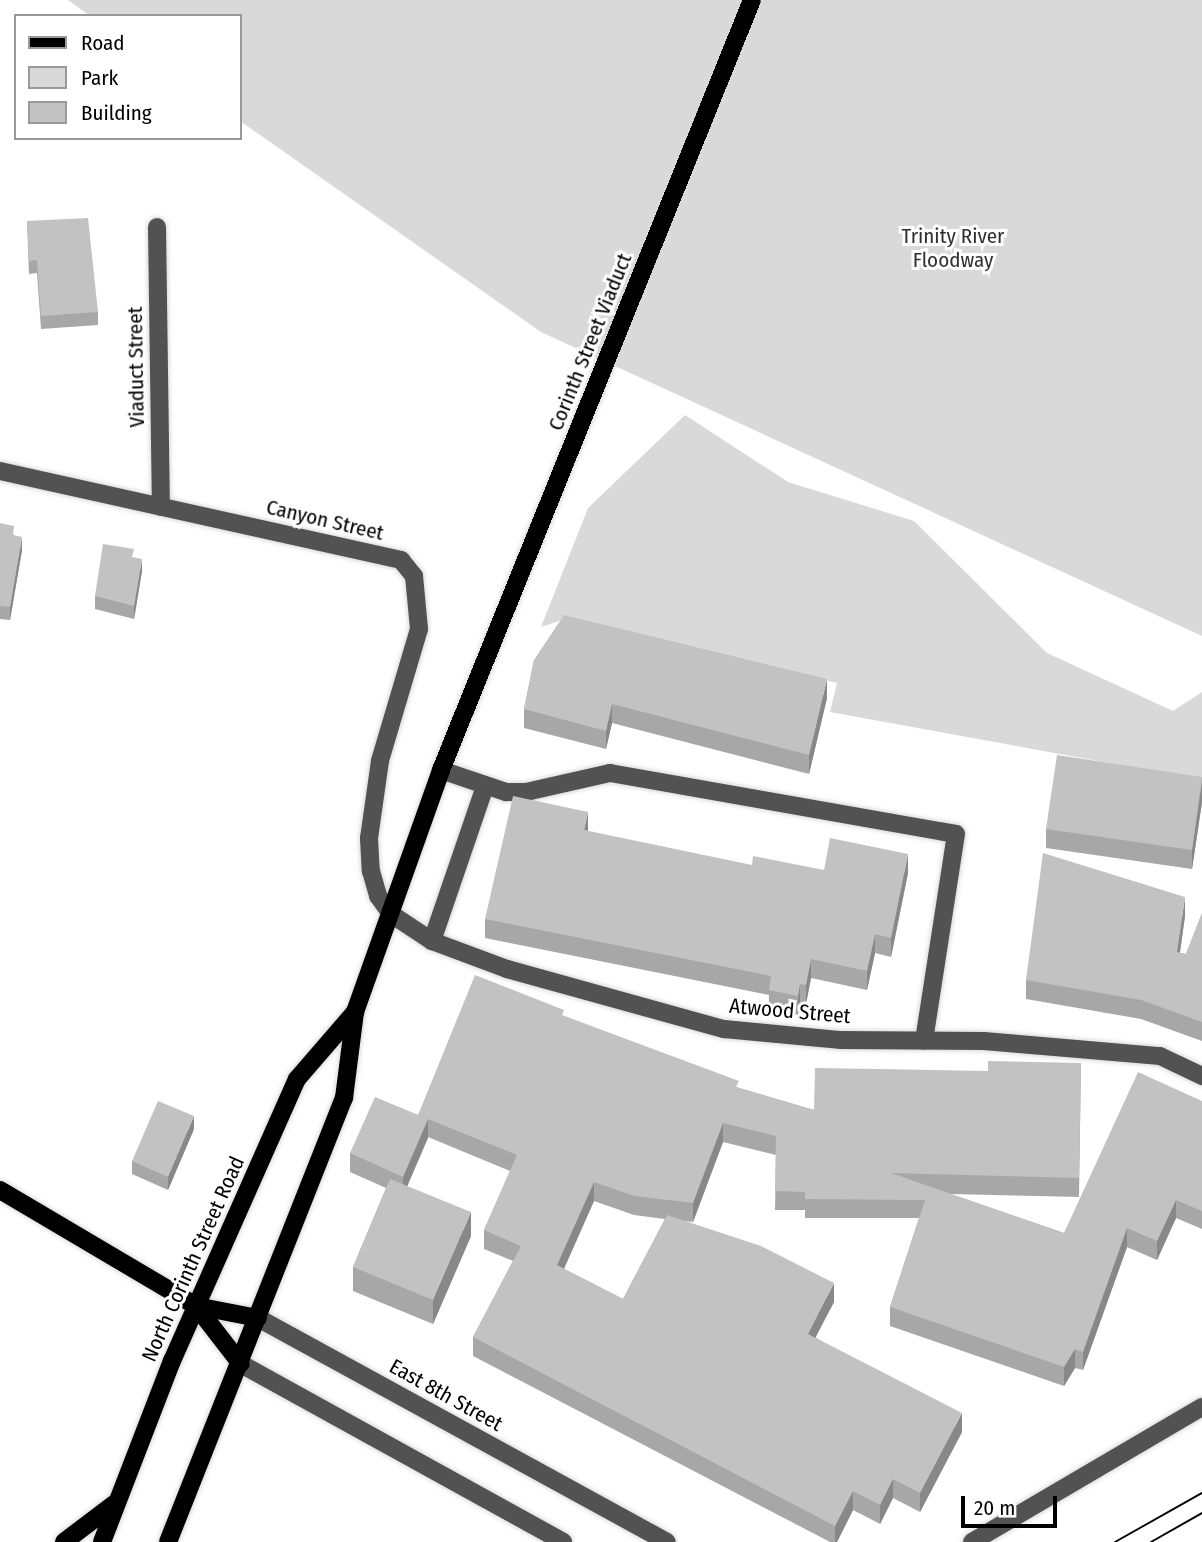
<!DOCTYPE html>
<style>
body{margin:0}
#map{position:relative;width:1202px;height:1542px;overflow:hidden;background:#fff;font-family:"Fira Sans Condensed",sans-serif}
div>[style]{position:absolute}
.green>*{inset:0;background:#d9d9d9}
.roads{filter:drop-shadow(0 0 2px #dbdbdb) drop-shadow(0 0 2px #dbdbdb)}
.minor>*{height:18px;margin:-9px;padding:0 9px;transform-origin:9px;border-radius:9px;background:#525252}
.major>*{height:18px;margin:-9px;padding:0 9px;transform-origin:9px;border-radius:9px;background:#000}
.tram>*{height:2px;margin:-1px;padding:0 1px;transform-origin:1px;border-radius:1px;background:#000}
.wall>*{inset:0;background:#a7a7a7}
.shaded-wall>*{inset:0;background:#888}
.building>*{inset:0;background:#c2c2c2}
span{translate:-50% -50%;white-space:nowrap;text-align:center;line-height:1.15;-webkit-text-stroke:6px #fff;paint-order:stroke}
.park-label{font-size:21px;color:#303030}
.street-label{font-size:21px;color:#000}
.legend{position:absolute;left:14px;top:14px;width:228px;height:126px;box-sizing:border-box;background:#fff;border:2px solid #999;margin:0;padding:9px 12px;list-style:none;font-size:21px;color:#000}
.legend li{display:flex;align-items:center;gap:14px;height:35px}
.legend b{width:35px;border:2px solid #999}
.scale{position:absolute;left:961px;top:1496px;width:96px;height:32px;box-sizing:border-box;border:4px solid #000;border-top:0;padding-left:9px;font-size:21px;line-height:24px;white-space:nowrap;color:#000;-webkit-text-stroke:5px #fff;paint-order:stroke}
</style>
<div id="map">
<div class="green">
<div style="clip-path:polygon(68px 0,1202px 0,1202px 636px,541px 332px,240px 121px,240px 16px,90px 16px)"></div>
<div style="clip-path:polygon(685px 415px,788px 482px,914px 521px,1047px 653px,1173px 711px,1202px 692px,1202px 780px,830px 712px,837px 683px,568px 618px,541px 627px,588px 508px)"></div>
</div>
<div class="roads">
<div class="minor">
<div style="left:157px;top:227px;width:280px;rotate:89.2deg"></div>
<div style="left:0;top:471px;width:411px;rotate:12.5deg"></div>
<div style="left:401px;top:560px;width:21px;rotate:51deg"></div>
<div style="left:414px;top:576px;width:53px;rotate:84.6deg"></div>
<div style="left:419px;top:629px;width:138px;rotate:106.5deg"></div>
<div style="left:380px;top:761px;width:78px;rotate:98.1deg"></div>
<div style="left:369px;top:838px;width:33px;rotate:87deg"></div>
<div style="left:371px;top:871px;width:26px;rotate:74deg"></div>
<div style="left:378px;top:896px;width:22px;rotate:54deg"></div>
<div style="left:391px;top:914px;width:49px;rotate:33.4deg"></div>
<div style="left:432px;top:941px;width:80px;rotate:20.5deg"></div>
<div style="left:507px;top:969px;width:225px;rotate:15.5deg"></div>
<div style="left:724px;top:1029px;width:118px;rotate:5.4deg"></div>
<div style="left:841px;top:1040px;width:143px;rotate:0.4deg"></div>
<div style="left:984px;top:1041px;width:177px;rotate:4.9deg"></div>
<div style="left:1160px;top:1056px;width:47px;rotate:25.5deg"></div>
<div style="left:441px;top:770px;width:69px;rotate:18.7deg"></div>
<div style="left:506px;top:792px;width:20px"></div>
<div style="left:526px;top:792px;width:86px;rotate:-12.7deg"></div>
<div style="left:610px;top:773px;width:351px;rotate:10deg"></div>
<div style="left:956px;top:834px;width:209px;rotate:98.8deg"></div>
<div style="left:432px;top:941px;width:164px;rotate:-71.1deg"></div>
<div style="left:258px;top:1318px;width:466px;rotate:28.7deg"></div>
<div style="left:241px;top:1364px;width:368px;rotate:28.9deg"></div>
<div style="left:972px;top:1542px;width:267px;rotate:-30.4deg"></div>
</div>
<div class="major">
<div style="left:0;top:1190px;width:228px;rotate:30.6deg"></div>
<div style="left:196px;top:1306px;width:63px;rotate:11deg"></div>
<div style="left:196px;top:1306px;width:73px;rotate:52.2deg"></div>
<div style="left:64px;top:1542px;width:63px;rotate:-37.2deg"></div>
<div style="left:102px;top:1542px;width:194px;rotate:-68.9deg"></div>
<div style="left:172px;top:1361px;width:308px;rotate:-66.1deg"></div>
<div style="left:297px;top:1079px;width:89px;rotate:-49.1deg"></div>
<div style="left:168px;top:1542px;width:478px;rotate:-68.4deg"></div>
<div style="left:344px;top:1098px;width:87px;rotate:-82.7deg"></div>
<div style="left:355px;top:1012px;width:257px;rotate:-70.4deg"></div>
<div style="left:441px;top:770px;width:830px;rotate:-68.01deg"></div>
</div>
</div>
<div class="tram">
<div style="left:1115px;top:1542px;width:100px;rotate:-29.4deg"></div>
<div style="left:1151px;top:1542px;width:59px;rotate:-29.6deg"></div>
</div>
<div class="wall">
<div style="clip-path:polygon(27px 221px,98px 312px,98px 325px,41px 329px,37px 273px,29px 274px)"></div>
<div style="clip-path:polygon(0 523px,14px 535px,22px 550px,10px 620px,0 619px)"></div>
<div style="clip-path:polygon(134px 558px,142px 571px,134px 619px,95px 609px,95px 596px)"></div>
<div style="clip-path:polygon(534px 660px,827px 698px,809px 774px,612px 723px,606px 749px,524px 728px,524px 709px)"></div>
<div style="clip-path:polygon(1202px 777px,1202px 802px,1192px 869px,1046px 848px,1046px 829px)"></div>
<div style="clip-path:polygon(752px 865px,824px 870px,908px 873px,891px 957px,875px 953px,867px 990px,811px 978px,806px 1004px,800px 1003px,798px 1015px,769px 1009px,769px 995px,485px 938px,485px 919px)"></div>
<div style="clip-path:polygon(1202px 913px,1202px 1041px,1141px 1019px,1026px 999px,1026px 980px,1185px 916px,1180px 953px,1186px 954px)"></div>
<div style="clip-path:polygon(evenodd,564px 1016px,739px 1088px,814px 1110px,988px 1071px,1081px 1063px,1079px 1197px,950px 1194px,1064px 1233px,1202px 1101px,1202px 1229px,1176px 1218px,1157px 1260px,1127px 1247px,1083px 1370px,1075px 1368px,1064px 1386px,890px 1326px,890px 1307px,919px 1218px,805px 1218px,805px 1210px,775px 1210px,776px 1155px,723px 1142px,693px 1222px,684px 1221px,834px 1302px,815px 1337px,962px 1432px,920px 1512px,893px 1498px,880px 1524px,853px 1510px,837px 1542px,830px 1542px,473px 1356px,473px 1337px,513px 1261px,484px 1249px,484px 1230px,510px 1171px,428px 1137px,407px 1186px,471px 1236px,433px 1324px,353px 1291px,353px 1267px,386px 1188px,350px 1172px,350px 1153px,418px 1115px,564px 1016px,594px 1201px,634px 1215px,665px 1219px,623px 1299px,564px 1269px,594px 1201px)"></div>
<div style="clip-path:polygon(194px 1129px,168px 1190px,132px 1174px,132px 1161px)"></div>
</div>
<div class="shaded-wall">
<div style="clip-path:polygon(22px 537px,22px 550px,10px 620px,10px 607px)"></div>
<div style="clip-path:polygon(142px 559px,142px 571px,134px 619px,134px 606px)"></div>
<div style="clip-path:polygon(827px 679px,827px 698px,809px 774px,809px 755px)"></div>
<div style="clip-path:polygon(612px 704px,612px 723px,606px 749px,606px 731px)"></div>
<div style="clip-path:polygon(1202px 783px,1202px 802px,1192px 869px,1192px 850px)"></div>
<div style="clip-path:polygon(588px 812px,588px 831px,584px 830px)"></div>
<div style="clip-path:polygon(908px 854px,908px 873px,891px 957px,891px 938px)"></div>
<div style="clip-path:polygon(1185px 897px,1185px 916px,1177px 971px,1177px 952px)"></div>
<div style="clip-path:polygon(875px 934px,875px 953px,867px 990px,867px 971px)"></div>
<div style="clip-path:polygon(811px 959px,811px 978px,806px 1004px,806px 985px)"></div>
<div style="clip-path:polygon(800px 984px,800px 1003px,798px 1015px,798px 996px)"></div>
<div style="clip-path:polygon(194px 1116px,194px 1129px,168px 1190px,168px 1177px)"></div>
<div style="clip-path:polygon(428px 1119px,428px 1138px,403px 1196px,403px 1177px)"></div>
<div style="clip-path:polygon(723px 1123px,723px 1142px,693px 1222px,693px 1203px)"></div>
<div style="clip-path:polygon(594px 1182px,594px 1201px,557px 1284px,557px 1265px)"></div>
<div style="clip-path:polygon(1176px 1200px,1176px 1218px,1157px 1260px,1157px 1241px)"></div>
<div style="clip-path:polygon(471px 1212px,471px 1236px,433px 1324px,433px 1300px)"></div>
<div style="clip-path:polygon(1127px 1228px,1127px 1247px,1083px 1370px,1083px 1352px)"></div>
<div style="clip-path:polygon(834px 1283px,834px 1302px,808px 1352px,808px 1334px)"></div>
<div style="clip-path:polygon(1075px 1349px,1075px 1368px,1064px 1386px,1064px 1367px)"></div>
<div style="clip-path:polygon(962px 1413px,962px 1432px,920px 1512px,920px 1493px)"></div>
<div style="clip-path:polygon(893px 1479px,893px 1498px,880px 1524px,880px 1505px)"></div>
<div style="clip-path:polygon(853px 1491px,853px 1510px,837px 1542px,835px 1542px,835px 1526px)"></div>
</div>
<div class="building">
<div style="clip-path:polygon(88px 218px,98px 312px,41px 316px,37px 260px,29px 261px,27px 221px)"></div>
<div style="clip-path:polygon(0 523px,14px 526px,13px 535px,22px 537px,10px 607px,0 606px)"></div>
<div style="clip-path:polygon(103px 544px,134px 549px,132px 557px,142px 559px,134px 606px,95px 596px)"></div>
<div style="clip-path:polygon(564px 615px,827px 679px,809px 755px,612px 704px,606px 731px,524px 709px,534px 660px)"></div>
<div style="clip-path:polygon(1057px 755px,1202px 777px,1192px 850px,1046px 829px)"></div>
<div style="clip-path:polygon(513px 796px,588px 812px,584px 830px,752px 865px,753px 856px,824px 870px,830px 838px,908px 854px,891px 938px,875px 934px,867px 971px,811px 959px,806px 985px,800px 984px,798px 996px,769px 990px,771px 976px,485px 919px)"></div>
<div style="clip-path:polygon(1043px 853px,1185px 897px,1177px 952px,1186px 954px,1202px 913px,1202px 1022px,1141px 1000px,1026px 980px)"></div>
<div style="clip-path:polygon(475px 975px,564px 1010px,562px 1015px,739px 1081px,736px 1087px,814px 1110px,815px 1068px,988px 1071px,988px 1061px,1081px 1063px,1079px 1178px,891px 1173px,1064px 1233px,1138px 1072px,1202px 1101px,1202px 1211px,1176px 1200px,1157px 1241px,1127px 1228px,1083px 1352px,1075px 1349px,1064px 1367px,890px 1307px,925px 1200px,805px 1199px,805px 1192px,775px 1191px,776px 1136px,723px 1123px,693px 1203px,634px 1196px,594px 1182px,557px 1265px,623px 1299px,667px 1215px,761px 1246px,834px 1283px,808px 1334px,962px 1413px,920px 1493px,893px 1479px,880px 1505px,853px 1491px,835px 1526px,473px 1337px,521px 1246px,484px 1230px,517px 1155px,418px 1115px)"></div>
<div style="clip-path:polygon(375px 1097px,428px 1119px,403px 1177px,350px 1153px)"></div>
<div style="clip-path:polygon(158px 1101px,194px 1116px,168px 1177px,132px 1161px)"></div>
<div style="clip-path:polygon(390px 1179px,471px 1212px,433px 1300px,353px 1267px)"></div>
</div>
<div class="park-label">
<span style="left:953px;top:248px">Trinity River<br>Floodway</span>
</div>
<div class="street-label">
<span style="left:590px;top:342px;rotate:-68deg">Corinth Street Viaduct</span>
<span style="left:136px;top:367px;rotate:-91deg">Viaduct Street</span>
<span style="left:325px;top:520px;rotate:13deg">Canyon Street</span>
<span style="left:790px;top:1011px;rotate:5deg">Atwood Street</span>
<span style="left:193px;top:1259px;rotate:-66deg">North Corinth Street Road</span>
<span style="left:446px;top:1395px;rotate:29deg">East 8th Street</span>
</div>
<ul class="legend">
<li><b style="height:9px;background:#000"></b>Road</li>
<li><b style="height:19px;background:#d9d9d9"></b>Park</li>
<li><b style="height:19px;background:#c2c2c2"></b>Building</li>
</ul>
<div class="scale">20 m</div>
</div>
